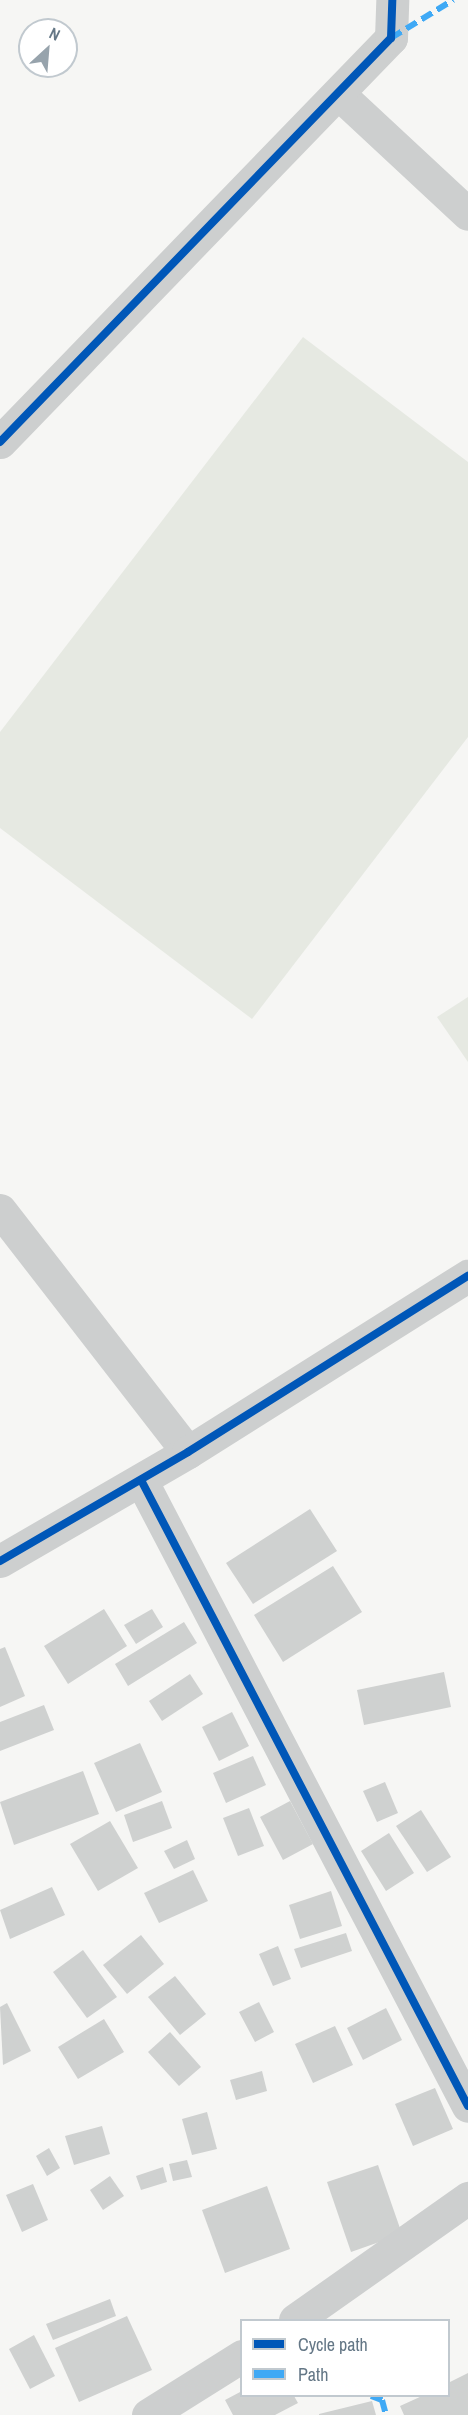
<!DOCTYPE html>
<style>
body{margin:0}
#map{position:relative;width:468px;height:2415px;overflow:hidden;background:#f6f6f4;font-family:"Archivo Narrow",sans-serif}
div>[style]{position:absolute}
.green>*{inset:0;background:#e6e9e2}
.building>*{inset:0;background:#cfd1d0}
.minor>*{height:33px;margin:-16.5px;padding:0 16.5px;transform-origin:16.5px;border-radius:16.5px;background:#cdcfcf}
.quiet>*{height:6px;margin-top:-3px;transform-origin:0;background:repeating-linear-gradient(90deg,#3fa9f5 0 12px,transparent 0 18px)}
.cycleway>*{height:8px;margin:-4px;padding:0 4px;transform-origin:4px;border-radius:4px;background:#0057b8}
span{translate:-50% -50%;white-space:nowrap;text-align:center;line-height:1.15;-webkit-text-stroke:6px #fff;paint-order:stroke}
.legend{position:absolute;left:240px;top:2319px;width:210px;height:78px;box-sizing:border-box;background:#fff;border:2px solid #c1c9cf;margin:0;padding:8px 10px;list-style:none;font-size:18px;color:#647786}
.legend li{display:flex;align-items:center;gap:12px;height:30px}
.legend b{width:30px;border:2px solid #c1c9cf}
.north{position:absolute;left:18px;top:18px;width:60px;height:60px;box-sizing:border-box;background:#fff;border:2px solid #c1c9cf;border-radius:50%;rotate:26deg;font-size:16px;font-weight:700;line-height:24px;text-align:center;color:#647786}
.north::after{content:'';display:block;margin:auto;width:21px;height:27px;background:#97a3ac;clip-path:polygon(50% 0,100% 100%,50% 72%,0 100%)}
</style>
<div id="map">
<div class="green">
<div style="clip-path:polygon(303px 337px,468px 462px,468px 737px,252px 1019px,0 828px,0 732px)"></div>
<div style="clip-path:polygon(468px 997px,468px 1062px,437px 1017px)"></div>
</div>
<div class="building">
<div style="clip-path:polygon(310px 1509px,337px 1551px,253px 1604px,226px 1563px)"></div>
<div style="clip-path:polygon(333px 1566px,362px 1612px,283px 1662px,254px 1615px)"></div>
<div style="clip-path:polygon(104px 1609px,127px 1646px,68px 1684px,44px 1646px)"></div>
<div style="clip-path:polygon(152px 1609px,163px 1627px,136px 1644px,124px 1625px)"></div>
<div style="clip-path:polygon(184px 1622px,197px 1643px,128px 1686px,115px 1664px)"></div>
<div style="clip-path:polygon(5px 1647px,25px 1696px,0 1707px,0 1649px)"></div>
<div style="clip-path:polygon(444px 1672px,451px 1707px,364px 1725px,357px 1690px)"></div>
<div style="clip-path:polygon(190px 1674px,203px 1694px,162px 1721px,149px 1701px)"></div>
<div style="clip-path:polygon(44px 1705px,54px 1730px,0 1751px,0 1722px)"></div>
<div style="clip-path:polygon(232px 1712px,249px 1746px,219px 1761px,202px 1727px)"></div>
<div style="clip-path:polygon(140px 1743px,162px 1792px,116px 1812px,94px 1763px)"></div>
<div style="clip-path:polygon(253px 1756px,266px 1785px,226px 1803px,213px 1773px)"></div>
<div style="clip-path:polygon(83px 1771px,99px 1814px,14px 1845px,0 1802px)"></div>
<div style="clip-path:polygon(385px 1782px,398px 1813px,377px 1822px,363px 1791px)"></div>
<div style="clip-path:polygon(162px 1801px,172px 1828px,133px 1842px,124px 1815px)"></div>
<div style="clip-path:polygon(290px 1801px,313px 1844px,283px 1860px,260px 1817px)"></div>
<div style="clip-path:polygon(249px 1808px,264px 1846px,238px 1856px,223px 1818px)"></div>
<div style="clip-path:polygon(421px 1810px,451px 1857px,427px 1872px,396px 1826px)"></div>
<div style="clip-path:polygon(110px 1821px,138px 1868px,98px 1891px,70px 1844px)"></div>
<div style="clip-path:polygon(389px 1833px,414px 1873px,386px 1891px,361px 1851px)"></div>
<div style="clip-path:polygon(187px 1840px,195px 1859px,174px 1869px,164px 1851px)"></div>
<div style="clip-path:polygon(193px 1870px,208px 1901px,159px 1923px,144px 1893px)"></div>
<div style="clip-path:polygon(52px 1887px,65px 1915px,10px 1939px,0 1910px)"></div>
<div style="clip-path:polygon(331px 1891px,342px 1926px,300px 1939px,289px 1905px)"></div>
<div style="clip-path:polygon(346px 1933px,352px 1951px,301px 1968px,294px 1949px)"></div>
<div style="clip-path:polygon(141px 1935px,164px 1964px,127px 1994px,103px 1965px)"></div>
<div style="clip-path:polygon(278px 1946px,291px 1979px,273px 1986px,259px 1954px)"></div>
<div style="clip-path:polygon(83px 1950px,117px 1997px,87px 2018px,53px 1972px)"></div>
<div style="clip-path:polygon(175px 1976px,206px 2014px,180px 2035px,148px 1997px)"></div>
<div style="clip-path:polygon(259px 2002px,274px 2032px,255px 2042px,239px 2012px)"></div>
<div style="clip-path:polygon(7px 2003px,31px 2051px,3px 2065px,0 2007px)"></div>
<div style="clip-path:polygon(386px 2008px,402px 2040px,363px 2060px,347px 2028px)"></div>
<div style="clip-path:polygon(104px 2019px,124px 2052px,78px 2079px,58px 2047px)"></div>
<div style="clip-path:polygon(335px 2026px,353px 2065px,313px 2083px,295px 2044px)"></div>
<div style="clip-path:polygon(170px 2032px,201px 2067px,179px 2086px,148px 2052px)"></div>
<div style="clip-path:polygon(262px 2071px,267px 2091px,236px 2100px,230px 2080px)"></div>
<div style="clip-path:polygon(435px 2088px,453px 2129px,413px 2146px,395px 2104px)"></div>
<div style="clip-path:polygon(207px 2112px,217px 2149px,192px 2155px,182px 2119px)"></div>
<div style="clip-path:polygon(102px 2126px,110px 2154px,74px 2165px,65px 2136px)"></div>
<div style="clip-path:polygon(49px 2148px,60px 2168px,47px 2176px,36px 2156px)"></div>
<div style="clip-path:polygon(187px 2160px,192px 2177px,173px 2181px,169px 2164px)"></div>
<div style="clip-path:polygon(378px 2165px,402px 2234px,351px 2252px,327px 2182px)"></div>
<div style="clip-path:polygon(163px 2167px,167px 2182px,141px 2190px,136px 2176px)"></div>
<div style="clip-path:polygon(110px 2176px,124px 2196px,103px 2210px,90px 2190px)"></div>
<div style="clip-path:polygon(33px 2184px,48px 2220px,22px 2232px,6px 2195px)"></div>
<div style="clip-path:polygon(267px 2186px,290px 2249px,225px 2273px,202px 2210px)"></div>
<div style="clip-path:polygon(110px 2299px,116px 2316px,53px 2340px,46px 2324px)"></div>
<div style="clip-path:polygon(127px 2316px,152px 2370px,79px 2402px,55px 2348px)"></div>
<div style="clip-path:polygon(34px 2335px,55px 2376px,30px 2389px,9px 2349px)"></div>
<div style="clip-path:polygon(468px 2373px,468px 2415px,404px 2415px,400px 2406px,422px 2396px,448px 2396px,448px 2383px)"></div>
<div style="clip-path:polygon(242px 2391px,242px 2396px,294px 2396px,298px 2403px,275px 2415px,233px 2415px,225px 2400px)"></div>
<div style="clip-path:polygon(372px 2401px,376px 2415px,319px 2415px,319px 2414px)"></div>
</div>
<div class="minor">
<div style="left:339px;top:94px;width:176px;rotate:42.9deg"></div>
<div style="left:0;top:442px;width:562px;rotate:-45.94deg"></div>
<div style="left:391px;top:38px;width:38px;rotate:-88deg"></div>
<div style="left:0;top:1210px;width:306px;rotate:52.2deg"></div>
<div style="left:141px;top:1480px;width:706px;rotate:62.42deg"></div>
<div style="left:0;top:1561px;width:217px;rotate:-30.1deg"></div>
<div style="left:188px;top:1452px;width:331px;rotate:-32.2deg"></div>
<div style="left:295px;top:2320px;width:212px;rotate:-35.2deg"></div>
<div style="left:148px;top:2415px;width:111px;rotate:-32.1deg"></div>
</div>
<div class="quiet">
<div style="left:391px;top:38px;width:73px;rotate:-31.5deg"></div>
<div style="left:371px;top:2396px;width:12px;rotate:20deg"></div>
<div style="left:382px;top:2400px;width:16px;rotate:75deg"></div>
</div>
<div class="cycleway">
<div style="left:0;top:442px;width:562px;rotate:-45.94deg"></div>
<div style="left:391px;top:38px;width:38px;rotate:-88deg"></div>
<div style="left:141px;top:1480px;width:706px;rotate:62.42deg"></div>
<div style="left:0;top:1561px;width:217px;rotate:-30.1deg"></div>
<div style="left:188px;top:1452px;width:331px;rotate:-32.2deg"></div>
</div>
<ul class="legend">
<li><b style="height:8px;background:#0057b8"></b>Cycle path</li>
<li><b style="height:8px;background:#3fa9f5"></b>Path</li>
</ul>
<div class="north">N</div>
</div>
